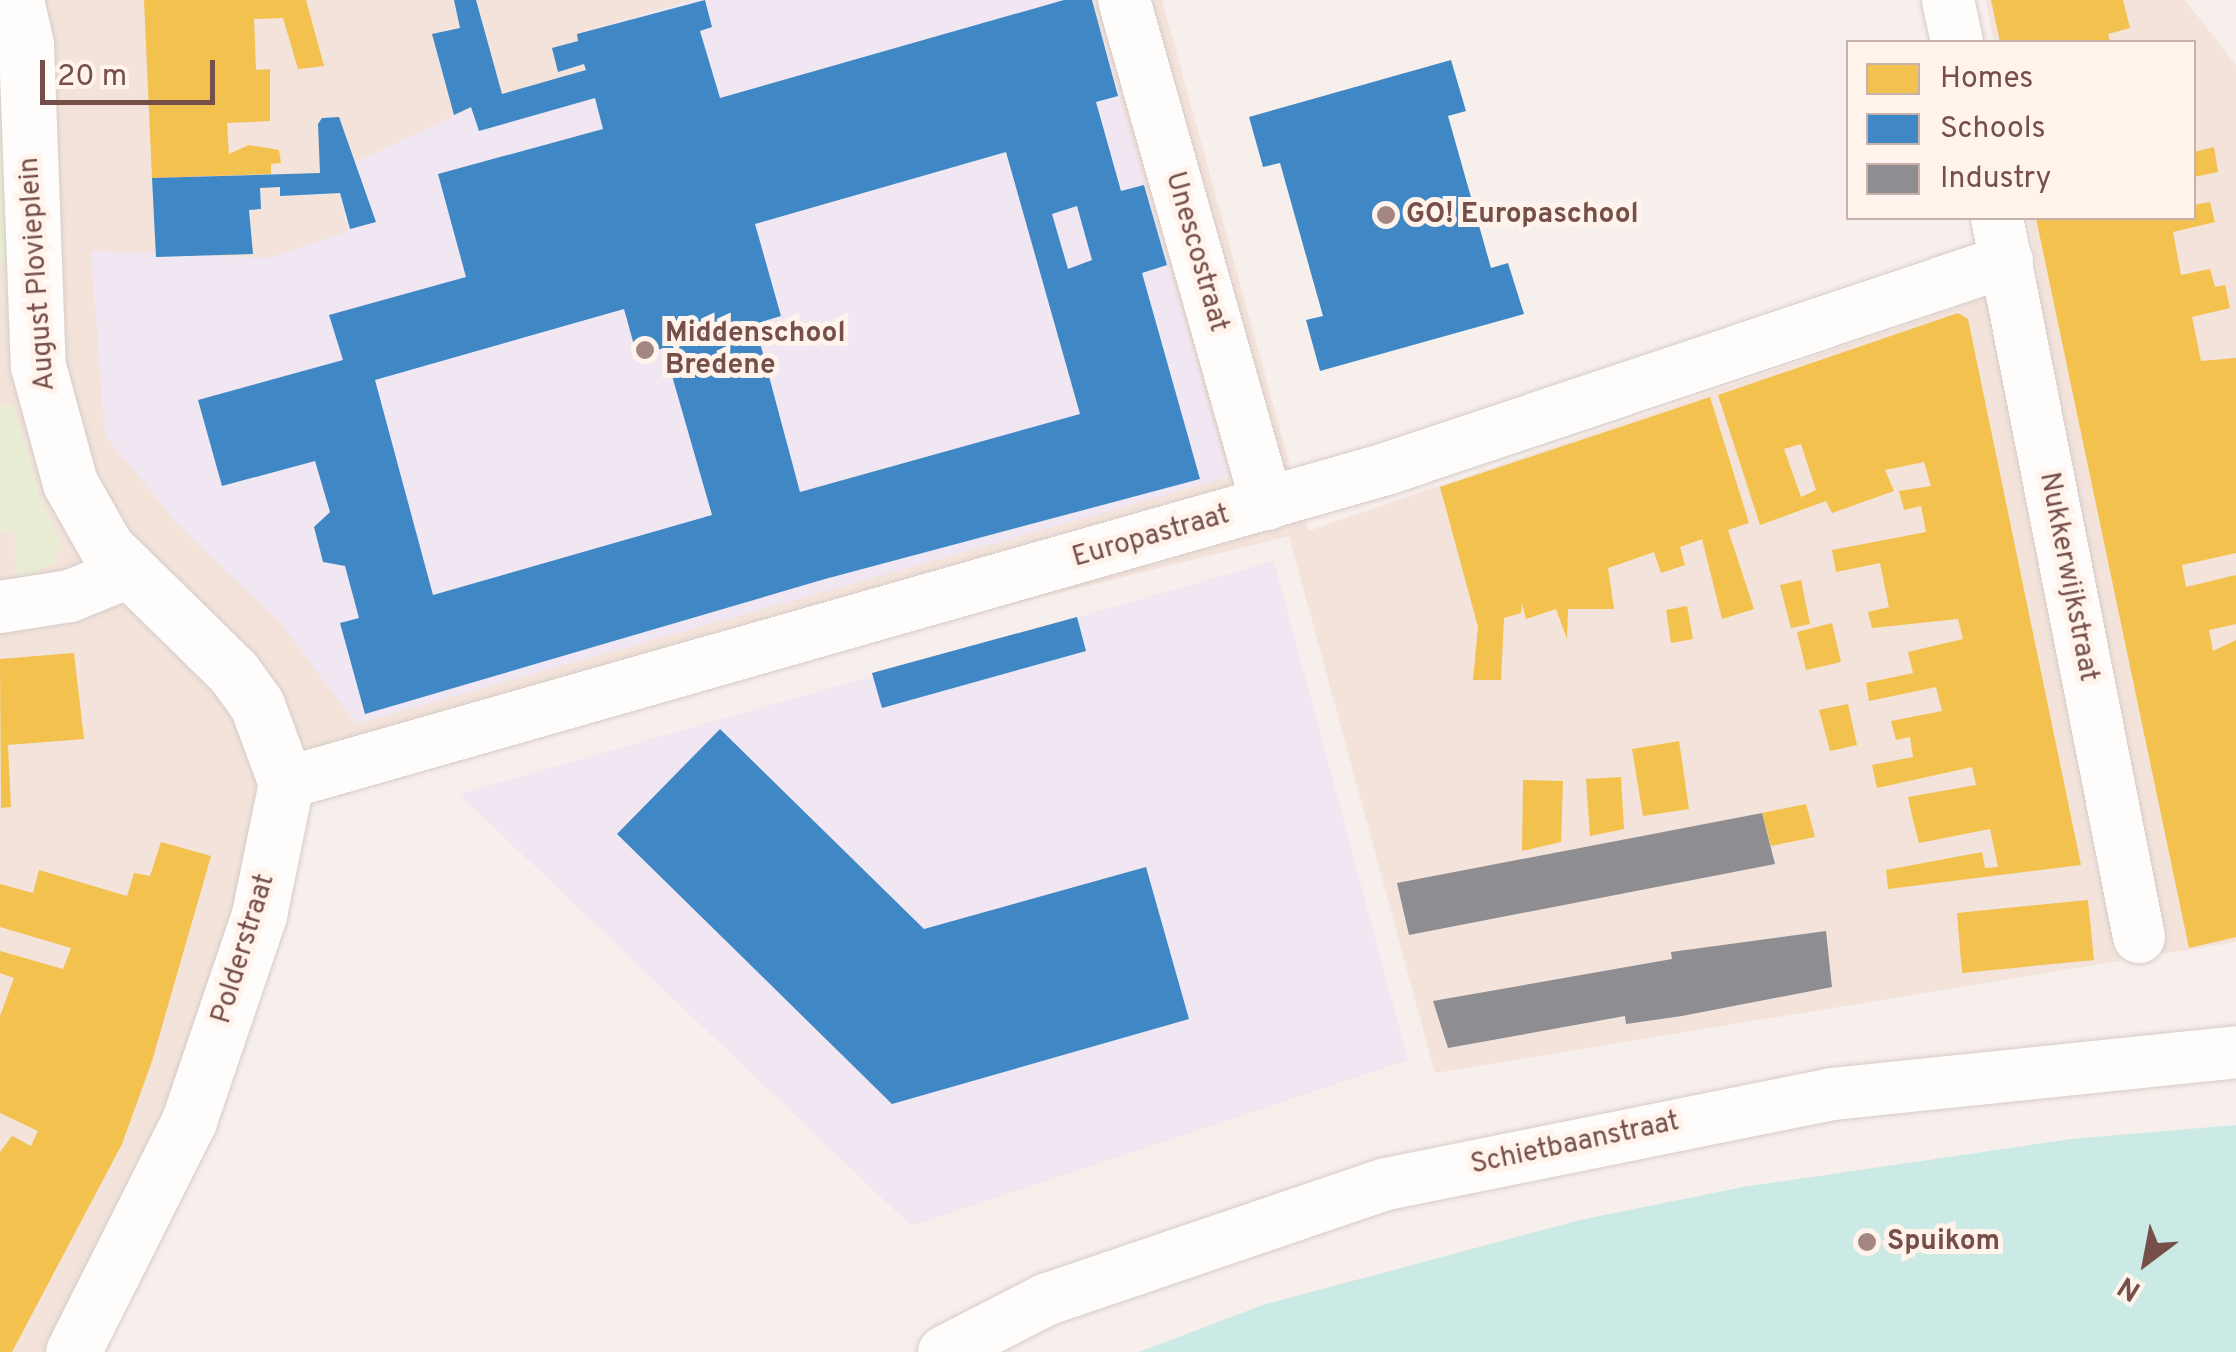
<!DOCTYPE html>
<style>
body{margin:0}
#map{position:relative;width:2236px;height:1352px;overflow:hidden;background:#f7efeb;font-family:Overpass,sans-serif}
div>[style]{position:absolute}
.residential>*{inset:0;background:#f3e3db}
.education>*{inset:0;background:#f0e7f3}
.green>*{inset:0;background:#e8edd4}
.water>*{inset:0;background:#cbe9e5}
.homes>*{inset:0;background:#f2c14e}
.schools>*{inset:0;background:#3f88c5}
.industry>*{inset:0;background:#8d8d92}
.roads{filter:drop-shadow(0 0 2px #d6cbc8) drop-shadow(0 0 2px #d6cbc8)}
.street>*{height:52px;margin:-26px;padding:0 26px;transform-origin:26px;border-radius:26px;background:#fefdfc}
.secondary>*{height:55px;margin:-27.5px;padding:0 27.5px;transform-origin:27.5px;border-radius:27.5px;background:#fefdfc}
.dots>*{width:28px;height:28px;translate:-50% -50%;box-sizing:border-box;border:5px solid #fff3ec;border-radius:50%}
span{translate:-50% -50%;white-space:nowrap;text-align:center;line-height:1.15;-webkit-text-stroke:10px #fff3ec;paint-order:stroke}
.poi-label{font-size:28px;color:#774f49;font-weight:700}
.left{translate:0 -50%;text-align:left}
.street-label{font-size:28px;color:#774f49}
.legend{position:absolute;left:1846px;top:40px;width:350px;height:180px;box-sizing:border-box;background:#fff3ec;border:2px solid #c9b1ab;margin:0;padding:12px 18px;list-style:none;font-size:30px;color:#774f49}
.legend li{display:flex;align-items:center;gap:20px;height:50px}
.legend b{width:50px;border:2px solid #c9b1ab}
.north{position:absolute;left:2096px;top:1212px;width:100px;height:100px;-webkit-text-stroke:8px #fff3ec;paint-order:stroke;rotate:212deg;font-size:28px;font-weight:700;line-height:40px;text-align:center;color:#774f49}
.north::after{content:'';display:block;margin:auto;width:35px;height:45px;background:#774f49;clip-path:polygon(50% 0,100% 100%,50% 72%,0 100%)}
.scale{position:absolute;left:40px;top:60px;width:175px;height:45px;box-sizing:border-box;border:5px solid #774f49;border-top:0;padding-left:12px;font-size:30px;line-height:35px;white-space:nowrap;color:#774f49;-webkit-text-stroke:8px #fff3ec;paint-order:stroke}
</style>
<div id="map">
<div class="residential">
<div style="clip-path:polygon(0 0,1162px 0,1308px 531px,2039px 279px,2028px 218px,2194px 218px,2194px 42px,1994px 42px,1986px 0,2185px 0,2236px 65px,2236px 942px,1435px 1073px,1289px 536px,287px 783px,73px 1352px,0 1352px)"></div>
</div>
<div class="education">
<div style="clip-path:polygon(692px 0,1092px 0,1229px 477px,356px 724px,282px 625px,175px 521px,105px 435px,91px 251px,269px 258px,348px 231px,334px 172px,502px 94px,585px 70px,577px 34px)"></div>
<div style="clip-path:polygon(1274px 561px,1408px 1060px,911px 1226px,459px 794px)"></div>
</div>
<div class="green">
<div style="clip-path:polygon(0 122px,8px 264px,0 264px)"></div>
<div style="clip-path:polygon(0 405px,14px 405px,41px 499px,63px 545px,53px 564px,17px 581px,14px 531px,0 532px)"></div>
</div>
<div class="water">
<div style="clip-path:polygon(2236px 1125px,2236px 1352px,1139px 1352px,1263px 1305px,1580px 1220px,1743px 1187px,2071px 1139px)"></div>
</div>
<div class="homes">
<div style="clip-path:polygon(144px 0,306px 0,324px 66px,298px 69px,283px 18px,254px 19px,256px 70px,270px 69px,270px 121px,227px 123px,229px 154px,249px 145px,279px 150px,281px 163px,271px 164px,271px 174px,152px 178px)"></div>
<div style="clip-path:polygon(1991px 0,2123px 0,2130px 28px,2108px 34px,2110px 42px,2000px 42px)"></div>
<div style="clip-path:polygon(2214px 147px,2218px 172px,2194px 177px,2194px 152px)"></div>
<div style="clip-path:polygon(2210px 202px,2215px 222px,2173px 232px,2181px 275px,2210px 269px,2215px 287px,2225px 285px,2230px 308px,2192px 317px,2201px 361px,2236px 358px,2236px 553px,2182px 565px,2186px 587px,2236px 575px,2236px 624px,2209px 630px,2213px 651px,2236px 640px,2236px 937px,2189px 948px,2036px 218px,2194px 218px,2194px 205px)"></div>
<div style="clip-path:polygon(evenodd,1958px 313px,1968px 319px,2081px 865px,1888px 889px,1886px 870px,1982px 852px,1985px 868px,1998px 867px,1990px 829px,1919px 843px,1913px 820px,1908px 797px,1976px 785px,1972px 767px,1877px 788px,1872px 765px,1913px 757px,1910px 737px,1896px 740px,1891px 721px,1942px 711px,1936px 687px,1869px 701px,1866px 683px,1913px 673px,1908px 652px,1963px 639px,1958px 619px,1872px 628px,1868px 612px,1889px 607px,1880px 563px,1836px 572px,1832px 550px,1926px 532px,1921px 506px,1904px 510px,1899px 491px,1931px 486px,1924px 462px,1885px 470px,1894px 491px,1832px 513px,1826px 501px,1760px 525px,1718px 395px,1958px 313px,1801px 444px,1816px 490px,1801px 497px,1784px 449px,1801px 444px)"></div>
<div style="clip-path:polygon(1710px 397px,1749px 523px,1728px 530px,1754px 609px,1722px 619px,1702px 539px,1680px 547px,1685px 565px,1661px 573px,1654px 552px,1608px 568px,1614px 609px,1568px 609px,1567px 639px,1556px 609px,1526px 619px,1522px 603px,1521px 613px,1504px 618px,1501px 680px,1473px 680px,1478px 627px,1440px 487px)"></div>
<div style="clip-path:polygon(1801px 580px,1810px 624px,1791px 628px,1780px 585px)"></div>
<div style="clip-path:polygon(1687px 606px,1693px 639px,1671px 643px,1666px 610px)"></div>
<div style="clip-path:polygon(1832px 623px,1841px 662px,1806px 670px,1797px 632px)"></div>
<div style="clip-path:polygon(74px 653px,84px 739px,8px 745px,11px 807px,1px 808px,0 659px)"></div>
<div style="clip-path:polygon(1848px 704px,1857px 745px,1830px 751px,1819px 710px)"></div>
<div style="clip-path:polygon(1679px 741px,1689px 809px,1643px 816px,1632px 749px)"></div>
<div style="clip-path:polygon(1621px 777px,1624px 829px,1590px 836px,1586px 779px)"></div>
<div style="clip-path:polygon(1523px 780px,1563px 781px,1561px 842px,1522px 851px)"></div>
<div style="clip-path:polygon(1806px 804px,1815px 837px,1771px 846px,1762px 813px)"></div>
<div style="clip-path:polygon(161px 842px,211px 856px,152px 1061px,122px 1144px,12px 1352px,0 1352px,0 1152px,12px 1136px,31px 1146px,38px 1131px,0 1113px,0 1016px,14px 978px,0 973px,0 951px,63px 969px,71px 948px,0 927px,0 884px,33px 893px,39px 870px,127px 896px,134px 873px,150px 876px)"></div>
<div style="clip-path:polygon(2088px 900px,2094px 960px,1962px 973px,1957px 913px)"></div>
</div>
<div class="schools">
<div style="clip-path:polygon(evenodd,454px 0,476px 0,502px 94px,586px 70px,584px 64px,558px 72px,552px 48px,578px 41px,577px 34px,705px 0,712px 27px,700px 31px,720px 98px,1064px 0,1092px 0,1118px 96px,1096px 102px,1121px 191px,1144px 185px,1167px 265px,1142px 273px,1200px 479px,825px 579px,365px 714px,340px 623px,359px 618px,345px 566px,323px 562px,314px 527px,330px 512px,315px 461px,222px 486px,198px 400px,343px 360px,329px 315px,466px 277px,438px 174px,603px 129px,595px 98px,479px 131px,471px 107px,454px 115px,432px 34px,460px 28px,454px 0,1006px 152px,1080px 414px,800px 492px,755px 324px,781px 316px,755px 224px,1006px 152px,454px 0,1077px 206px,1092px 260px,1068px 269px,1052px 214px,1077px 206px,454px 0,624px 309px,637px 356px,664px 348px,712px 515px,433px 595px,375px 380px,624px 309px)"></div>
<div style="clip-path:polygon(1451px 60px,1466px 111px,1448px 116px,1491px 268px,1508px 263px,1524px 314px,1320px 371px,1306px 320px,1323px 316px,1280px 163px,1263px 167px,1249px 117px)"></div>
<div style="clip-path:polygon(339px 117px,376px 222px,350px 229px,340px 193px,280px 196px,280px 187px,260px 188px,261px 209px,249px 210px,253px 254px,156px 257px,152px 178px,320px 173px,318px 124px,322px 118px)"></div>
<div style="clip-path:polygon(1077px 617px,1086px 651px,882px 708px,872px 673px)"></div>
<div style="clip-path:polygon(720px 729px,924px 929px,1146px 867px,1189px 1019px,892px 1104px,617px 834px)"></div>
</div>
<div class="industry">
<div style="clip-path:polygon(1762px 813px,1775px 864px,1409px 935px,1397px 883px)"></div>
<div style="clip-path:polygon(1826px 931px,1832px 987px,1682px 1016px,1626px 1024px,1625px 1016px,1448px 1048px,1433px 1001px,1672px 959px,1671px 952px)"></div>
</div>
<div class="roads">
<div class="street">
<div style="left:1124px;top:0;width:524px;rotate:74.16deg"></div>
<div style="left:1948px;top:0;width:43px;rotate:77.9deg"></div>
<div style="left:1997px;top:218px;width:733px;rotate:78.83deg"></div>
<div style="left:0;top:607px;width:71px;rotate:-8.9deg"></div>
<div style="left:70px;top:596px;width:64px;rotate:-22.1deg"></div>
<div style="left:286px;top:783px;width:1144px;rotate:-15.93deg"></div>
<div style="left:1386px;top:469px;width:655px;rotate:-18.52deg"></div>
<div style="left:944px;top:1352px;width:114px;rotate:-27.2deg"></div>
<div style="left:1045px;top:1300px;width:360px;rotate:-18.8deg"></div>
<div style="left:1386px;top:1184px;width:456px;rotate:-11.4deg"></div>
<div style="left:1833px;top:1094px;width:405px;rotate:-5.9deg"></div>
</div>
<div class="secondary">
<div style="left:16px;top:0;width:45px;rotate:77.2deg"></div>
<div style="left:26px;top:44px;width:322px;rotate:87.9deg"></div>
<div style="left:38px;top:366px;width:121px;rotate:74.7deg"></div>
<div style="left:70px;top:483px;width:73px;rotate:60.6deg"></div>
<div style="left:106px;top:547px;width:180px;rotate:44.5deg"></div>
<div style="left:234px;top:673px;width:39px;rotate:54deg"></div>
<div style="left:257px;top:705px;width:83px;rotate:69.6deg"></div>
<div style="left:286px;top:783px;width:135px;rotate:101.6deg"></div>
<div style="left:259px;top:915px;width:218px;rotate:108.8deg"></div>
<div style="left:189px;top:1121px;width:258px;rotate:116.7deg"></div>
</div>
</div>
<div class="dots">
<div style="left:1386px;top:215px;background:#a48782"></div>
<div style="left:645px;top:350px;background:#a48782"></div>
<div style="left:1867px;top:1242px;background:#a48782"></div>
</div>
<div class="poi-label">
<span class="left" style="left:1406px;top:215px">GO! Europaschool</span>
<span class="left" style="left:665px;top:350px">Middenschool<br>Bredene</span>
<span class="left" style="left:1887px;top:1242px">Spuikom</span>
</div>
<div class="street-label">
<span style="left:1196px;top:252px;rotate:74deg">Unescostraat</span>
<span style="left:38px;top:274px;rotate:-94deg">August Plovieplein</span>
<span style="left:1151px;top:537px;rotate:-16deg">Europastraat</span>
<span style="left:2068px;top:577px;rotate:79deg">Nukkerwijkstraat</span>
<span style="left:244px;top:949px;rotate:-73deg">Polderstraat</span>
<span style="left:1575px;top:1144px;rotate:-12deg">Schietbaanstraat</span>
</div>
<ul class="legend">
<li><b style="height:28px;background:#f2c14e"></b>Homes</li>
<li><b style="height:28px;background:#3f88c5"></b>Schools</li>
<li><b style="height:28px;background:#8d8d92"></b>Industry</li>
</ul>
<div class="north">N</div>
<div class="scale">20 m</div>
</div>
